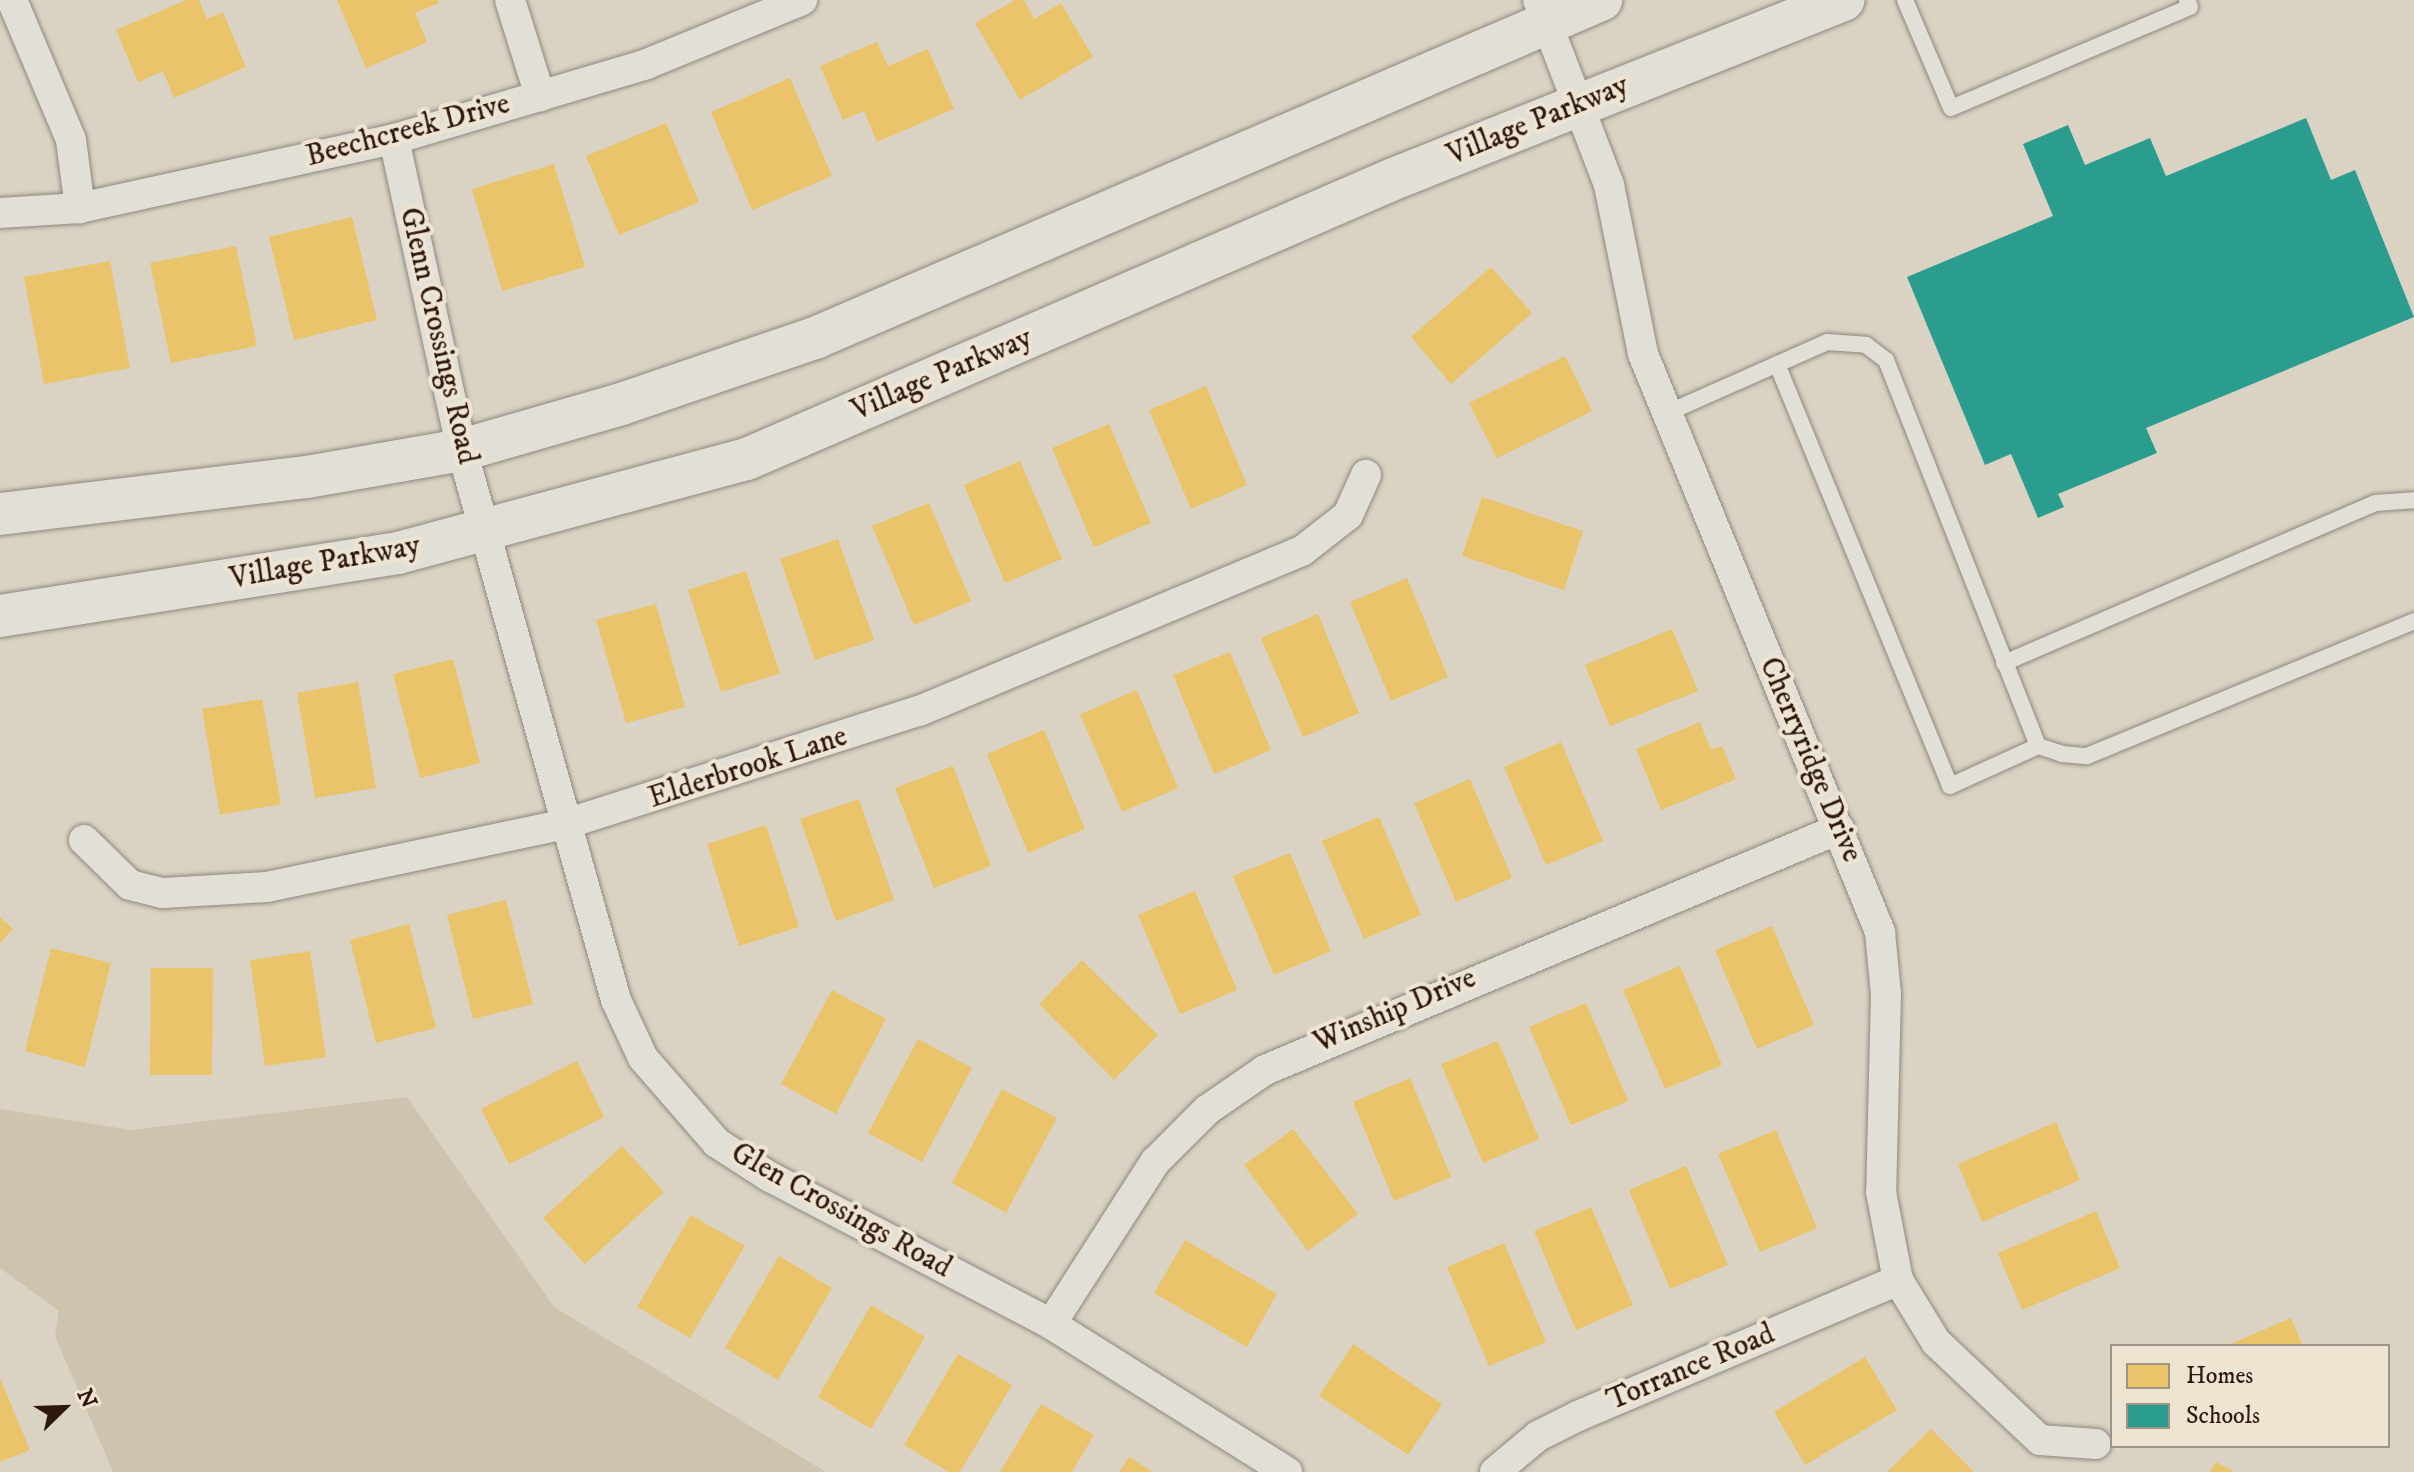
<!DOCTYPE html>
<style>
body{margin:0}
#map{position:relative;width:2414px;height:1472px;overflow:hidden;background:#dad3c3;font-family:"IM FELL DW Pica",serif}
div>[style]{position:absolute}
.green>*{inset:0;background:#cec3ae}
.homes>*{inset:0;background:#e9c46a}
.schools>*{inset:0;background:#2a9d8f}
.roads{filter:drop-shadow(0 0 2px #8e877d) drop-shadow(0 0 2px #8e877d)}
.lane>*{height:16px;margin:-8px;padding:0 8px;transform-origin:8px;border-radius:8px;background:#e2dfd7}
.street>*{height:30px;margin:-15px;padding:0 15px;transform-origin:15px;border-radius:15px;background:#e2dfd7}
.secondary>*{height:42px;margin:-21px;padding:0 21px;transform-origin:21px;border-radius:21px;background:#e2dfd7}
span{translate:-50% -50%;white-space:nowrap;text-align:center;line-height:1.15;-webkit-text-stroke:8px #ede5d2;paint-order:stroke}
.street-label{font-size:30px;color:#2e170c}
.legend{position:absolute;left:2110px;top:1344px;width:280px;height:104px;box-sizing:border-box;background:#ede5d2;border:2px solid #a19383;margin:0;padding:10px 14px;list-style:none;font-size:24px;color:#2e170c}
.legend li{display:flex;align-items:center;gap:16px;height:40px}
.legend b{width:40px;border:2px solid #a19383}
.north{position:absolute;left:24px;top:1368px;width:80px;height:80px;-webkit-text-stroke:6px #ede5d2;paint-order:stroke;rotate:67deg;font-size:22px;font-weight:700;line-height:32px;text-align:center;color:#2e170c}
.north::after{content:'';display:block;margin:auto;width:28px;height:36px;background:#2e170c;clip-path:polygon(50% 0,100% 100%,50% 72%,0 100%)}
</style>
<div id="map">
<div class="green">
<div style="clip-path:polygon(407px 1097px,554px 1307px,826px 1472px,113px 1472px,55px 1336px,59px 1311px,0 1268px,0 1109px,131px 1130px)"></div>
</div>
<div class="homes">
<div style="clip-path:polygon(186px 0,199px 0,207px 19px,223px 12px,246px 67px,174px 98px,163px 71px,138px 82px,116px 30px)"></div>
<div style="clip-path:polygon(337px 0,438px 0,439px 3px,415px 13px,427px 42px,366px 68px)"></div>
<div style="clip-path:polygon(1015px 0,1024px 0,1034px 19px,1061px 3px,1093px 57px,1020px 100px,975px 23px)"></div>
<div style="clip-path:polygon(877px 42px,888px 66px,928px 49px,954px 109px,877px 142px,864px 111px,843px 120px,820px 66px)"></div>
<div style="clip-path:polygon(790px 78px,832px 176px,752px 210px,711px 112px)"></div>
<div style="clip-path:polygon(666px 123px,699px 202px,619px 235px,586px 156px)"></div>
<div style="clip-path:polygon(554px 164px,585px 267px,502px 291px,472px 189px)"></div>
<div style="clip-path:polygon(352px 217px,377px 320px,294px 340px,269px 237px)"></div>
<div style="clip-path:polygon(236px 246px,257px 346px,171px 363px,150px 263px)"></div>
<div style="clip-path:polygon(110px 261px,130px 368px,44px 384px,24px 277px)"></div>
<div style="clip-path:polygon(1491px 267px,1532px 313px,1451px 384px,1411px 337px)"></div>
<div style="clip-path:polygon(1565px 356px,1592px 411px,1497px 458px,1469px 403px)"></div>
<div style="clip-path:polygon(1206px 386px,1247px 485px,1191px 509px,1149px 410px)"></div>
<div style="clip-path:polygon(1109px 424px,1151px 523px,1094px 547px,1052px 448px)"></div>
<div style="clip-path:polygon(1020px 461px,1062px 559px,1005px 583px,964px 485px)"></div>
<div style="clip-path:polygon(1482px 497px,1583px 531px,1564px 590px,1462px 556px)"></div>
<div style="clip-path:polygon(929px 503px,971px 601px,914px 625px,872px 526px)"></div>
<div style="clip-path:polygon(838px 539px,874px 640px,815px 660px,780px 559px)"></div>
<div style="clip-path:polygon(746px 571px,780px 673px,721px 692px,688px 590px)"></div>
<div style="clip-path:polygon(1407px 578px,1448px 677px,1391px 701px,1350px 602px)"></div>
<div style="clip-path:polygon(656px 604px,685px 707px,626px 723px,596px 620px)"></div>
<div style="clip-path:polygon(1318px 614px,1359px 713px,1303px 737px,1261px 638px)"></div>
<div style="clip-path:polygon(1672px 629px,1698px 691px,1610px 726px,1585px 665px)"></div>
<div style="clip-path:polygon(1230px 652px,1271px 750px,1214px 774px,1173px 675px)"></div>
<div style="clip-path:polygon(453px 659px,480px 763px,420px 778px,393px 674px)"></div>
<div style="clip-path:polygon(358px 682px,376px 788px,315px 798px,297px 693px)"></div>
<div style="clip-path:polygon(1137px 690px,1178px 788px,1122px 812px,1080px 714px)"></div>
<div style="clip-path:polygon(262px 699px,281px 804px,220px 815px,202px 709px)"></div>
<div style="clip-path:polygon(1700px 722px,1711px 750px,1722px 746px,1736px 779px,1661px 810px,1636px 749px)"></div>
<div style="clip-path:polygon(1044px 730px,1085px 829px,1028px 853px,987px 754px)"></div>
<div style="clip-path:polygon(1561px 742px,1603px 841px,1546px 865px,1504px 767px)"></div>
<div style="clip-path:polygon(953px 766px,991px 866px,934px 888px,895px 788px)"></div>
<div style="clip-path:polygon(1470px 779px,1512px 878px,1456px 902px,1414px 803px)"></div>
<div style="clip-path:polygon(859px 799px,894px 900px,836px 921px,800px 819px)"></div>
<div style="clip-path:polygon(1379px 817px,1421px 915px,1364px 939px,1322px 841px)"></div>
<div style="clip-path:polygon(766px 825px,799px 927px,739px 946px,707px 844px)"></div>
<div style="clip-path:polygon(1290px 853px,1331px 951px,1274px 975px,1233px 876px)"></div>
<div style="clip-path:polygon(1195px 891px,1237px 990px,1180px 1014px,1138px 915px)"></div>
<div style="clip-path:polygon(506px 900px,533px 1004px,473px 1019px,447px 915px)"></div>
<div style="clip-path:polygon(0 917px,13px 929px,0 943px)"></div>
<div style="clip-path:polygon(409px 924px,436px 1028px,376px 1043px,350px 940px)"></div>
<div style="clip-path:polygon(1772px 926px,1814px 1025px,1757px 1049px,1715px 950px)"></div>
<div style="clip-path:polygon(51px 948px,111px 963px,85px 1067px,25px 1051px)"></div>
<div style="clip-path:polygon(310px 951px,326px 1057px,265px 1066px,250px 960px)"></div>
<div style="clip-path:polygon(1082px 960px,1158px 1035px,1114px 1080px,1039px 1004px)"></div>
<div style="clip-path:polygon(1680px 966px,1722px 1065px,1665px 1089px,1623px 990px)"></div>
<div style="clip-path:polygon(151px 968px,213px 968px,212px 1075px,150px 1075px)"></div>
<div style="clip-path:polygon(832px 990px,886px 1019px,836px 1114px,781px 1084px)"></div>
<div style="clip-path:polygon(1586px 1003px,1628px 1101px,1571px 1125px,1529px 1027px)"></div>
<div style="clip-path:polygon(918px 1039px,972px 1068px,922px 1162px,868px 1133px)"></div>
<div style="clip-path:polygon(1498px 1041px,1539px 1139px,1483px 1163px,1441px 1064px)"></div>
<div style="clip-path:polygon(577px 1061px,604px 1117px,509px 1164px,481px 1109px)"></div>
<div style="clip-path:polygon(1410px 1078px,1451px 1177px,1394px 1201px,1353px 1102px)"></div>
<div style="clip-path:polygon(1002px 1089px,1057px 1118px,1006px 1213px,952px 1183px)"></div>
<div style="clip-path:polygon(2056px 1122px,2080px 1180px,1982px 1222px,1958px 1164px)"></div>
<div style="clip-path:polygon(1293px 1129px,1358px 1214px,1308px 1251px,1244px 1165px)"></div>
<div style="clip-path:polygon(1776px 1130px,1817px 1228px,1760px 1252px,1718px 1154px)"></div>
<div style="clip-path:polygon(622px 1146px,664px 1192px,585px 1264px,543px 1218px)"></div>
<div style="clip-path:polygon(1686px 1166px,1728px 1265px,1670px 1289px,1629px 1190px)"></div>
<div style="clip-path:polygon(1591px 1207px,1633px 1305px,1576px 1330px,1534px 1231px)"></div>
<div style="clip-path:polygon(2096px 1211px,2120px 1268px,2022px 1310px,1998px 1253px)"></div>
<div style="clip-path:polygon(691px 1215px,745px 1246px,690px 1338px,637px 1307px)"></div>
<div style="clip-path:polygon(1185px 1240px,1277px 1294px,1247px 1347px,1154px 1293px)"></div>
<div style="clip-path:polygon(1504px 1243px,1546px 1342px,1489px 1366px,1447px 1267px)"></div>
<div style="clip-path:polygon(779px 1256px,832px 1288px,778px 1380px,725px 1348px)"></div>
<div style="clip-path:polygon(871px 1305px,925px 1337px,871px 1429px,818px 1397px)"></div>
<div style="clip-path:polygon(2291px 1318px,2303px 1346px,2226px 1346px)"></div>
<div style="clip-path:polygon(1353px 1344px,1442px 1404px,1408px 1455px,1319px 1396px)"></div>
<div style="clip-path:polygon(958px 1354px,1012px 1385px,960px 1472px,949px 1472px,904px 1445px)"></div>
<div style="clip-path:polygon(1865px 1357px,1897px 1410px,1805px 1465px,1774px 1412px)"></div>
<div style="clip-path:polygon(0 1378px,30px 1450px,0 1462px)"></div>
<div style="clip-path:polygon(1041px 1404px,1094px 1435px,1072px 1472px,1000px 1472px)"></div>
<div style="clip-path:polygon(1931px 1429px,1974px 1472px,1887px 1472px)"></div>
<div style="clip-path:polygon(1129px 1457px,1153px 1472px,1119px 1472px)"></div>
<div style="clip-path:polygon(2216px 1462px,2234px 1472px,2210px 1472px)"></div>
</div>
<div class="schools">
<div style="clip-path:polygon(2306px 118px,2331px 180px,2355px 170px,2414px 317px,2146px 428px,2157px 453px,2058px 494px,2064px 507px,2038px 518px,2011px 454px,1985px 465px,1907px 277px,2053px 216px,2023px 144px,2068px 125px,2085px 165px,2150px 138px,2166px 176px)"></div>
</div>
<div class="roads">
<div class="lane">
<div style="left:1905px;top:0;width:117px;rotate:66.9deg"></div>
<div style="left:1951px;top:108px;width:259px;rotate:-22.9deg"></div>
<div style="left:2190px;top:7px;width:8px;rotate:-113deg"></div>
<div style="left:1777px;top:364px;width:456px;rotate:67.7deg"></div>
<div style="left:1950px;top:786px;width:97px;rotate:-24.4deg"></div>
<div style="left:1667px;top:413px;width:175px;rotate:-23.9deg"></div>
<div style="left:1827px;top:342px;width:39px;rotate:4deg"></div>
<div style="left:1866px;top:345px;width:25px;rotate:37deg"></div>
<div style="left:1886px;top:360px;width:415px;rotate:68.5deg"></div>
<div style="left:2038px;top:746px;width:25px;rotate:18deg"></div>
<div style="left:2062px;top:754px;width:25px;rotate:5deg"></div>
<div style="left:2087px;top:756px;width:354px;rotate:-22.4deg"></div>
<div style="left:2004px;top:663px;width:404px;rotate:-23.3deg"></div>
<div style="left:2375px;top:503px;width:39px;rotate:-4deg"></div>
</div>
<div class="street">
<div style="left:12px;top:0;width:152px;rotate:67.1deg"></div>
<div style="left:71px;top:140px;width:69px;rotate:82.5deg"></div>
<div style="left:510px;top:0;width:101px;rotate:72.6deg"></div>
<div style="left:1538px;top:0;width:198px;rotate:69deg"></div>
<div style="left:1609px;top:185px;width:172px;rotate:78.6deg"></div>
<div style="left:1643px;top:354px;width:625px;rotate:67.7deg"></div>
<div style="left:1880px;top:932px;width:62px;rotate:84.5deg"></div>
<div style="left:1886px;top:994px;width:198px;rotate:91.4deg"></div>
<div style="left:1881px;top:1192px;width:90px;rotate:79.1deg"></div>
<div style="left:1898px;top:1280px;width:73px;rotate:58.5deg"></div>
<div style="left:1936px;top:1342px;width:143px;rotate:43.3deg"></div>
<div style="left:2040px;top:1440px;width:56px;rotate:4.1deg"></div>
<div style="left:394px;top:139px;width:318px;rotate:77.7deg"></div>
<div style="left:462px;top:450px;width:571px;rotate:74.36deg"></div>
<div style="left:616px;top:1000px;width:64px;rotate:65deg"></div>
<div style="left:643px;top:1058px;width:113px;rotate:49deg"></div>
<div style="left:717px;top:1143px;width:63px;rotate:32.7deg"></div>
<div style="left:770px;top:1177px;width:317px;rotate:27.6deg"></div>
<div style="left:1051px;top:1324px;width:279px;rotate:32.1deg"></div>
<div style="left:0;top:213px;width:80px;rotate:-3.6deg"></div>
<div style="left:80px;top:208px;width:321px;rotate:-12.4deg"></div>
<div style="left:394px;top:139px;width:264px;rotate:-16.5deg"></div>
<div style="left:647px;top:64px;width:168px;rotate:-22.4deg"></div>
<div style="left:84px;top:840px;width:64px;rotate:44.4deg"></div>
<div style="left:130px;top:885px;width:34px;rotate:14deg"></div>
<div style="left:163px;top:893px;width:104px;rotate:-3.3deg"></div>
<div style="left:267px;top:887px;width:306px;rotate:-11.9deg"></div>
<div style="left:566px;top:824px;width:371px;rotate:-17.8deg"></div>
<div style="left:919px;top:711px;width:415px;rotate:-22.7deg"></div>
<div style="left:1302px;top:551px;width:58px;rotate:-38deg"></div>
<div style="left:1348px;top:515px;width:44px;rotate:-65.8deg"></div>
<div style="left:1051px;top:1324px;width:193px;rotate:-57.3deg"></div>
<div style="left:1155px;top:1162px;width:74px;rotate:-45deg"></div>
<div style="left:1207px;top:1110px;width:70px;rotate:-34.6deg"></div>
<div style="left:1265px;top:1070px;width:623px;rotate:-22.78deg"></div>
<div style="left:1495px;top:1472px;width:56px;rotate:-39.9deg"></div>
<div style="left:1538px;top:1436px;width:45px;rotate:-26.6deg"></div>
<div style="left:1578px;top:1416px;width:348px;rotate:-23deg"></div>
</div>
<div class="secondary">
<div style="left:0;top:514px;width:309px;rotate:-6.9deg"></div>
<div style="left:307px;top:477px;width:157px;rotate:-9.9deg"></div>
<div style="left:462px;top:450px;width:166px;rotate:-16.1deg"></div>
<div style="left:621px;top:404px;width:205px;rotate:-18.8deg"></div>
<div style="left:815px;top:338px;width:856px;rotate:-23.27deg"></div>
<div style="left:0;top:616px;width:403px;rotate:-9deg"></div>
<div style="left:398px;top:553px;width:361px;rotate:-15.1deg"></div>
<div style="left:747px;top:459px;width:702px;rotate:-23.42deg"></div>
<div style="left:1391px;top:180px;width:487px;rotate:-21.7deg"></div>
</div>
</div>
<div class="street-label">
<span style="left:1538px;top:121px;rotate:-22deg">Village Parkway</span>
<span style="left:408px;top:131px;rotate:-15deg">Beechcreek Drive</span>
<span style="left:438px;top:336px;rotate:77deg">Glenn Crossings Road</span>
<span style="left:942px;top:375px;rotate:-23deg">Village Parkway</span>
<span style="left:325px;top:563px;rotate:-10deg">Village Parkway</span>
<span style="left:1810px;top:760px;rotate:67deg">Cherryridge Drive</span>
<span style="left:748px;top:768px;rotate:-18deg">Elderbrook Lane</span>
<span style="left:1395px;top:1011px;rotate:-23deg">Winship Drive</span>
<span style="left:841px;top:1211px;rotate:29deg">Glen Crossings Road</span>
<span style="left:1691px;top:1368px;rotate:-23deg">Torrance Road</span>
</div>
<ul class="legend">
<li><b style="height:22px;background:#e9c46a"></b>Homes</li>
<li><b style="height:22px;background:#2a9d8f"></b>Schools</li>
</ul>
<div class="north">N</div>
</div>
